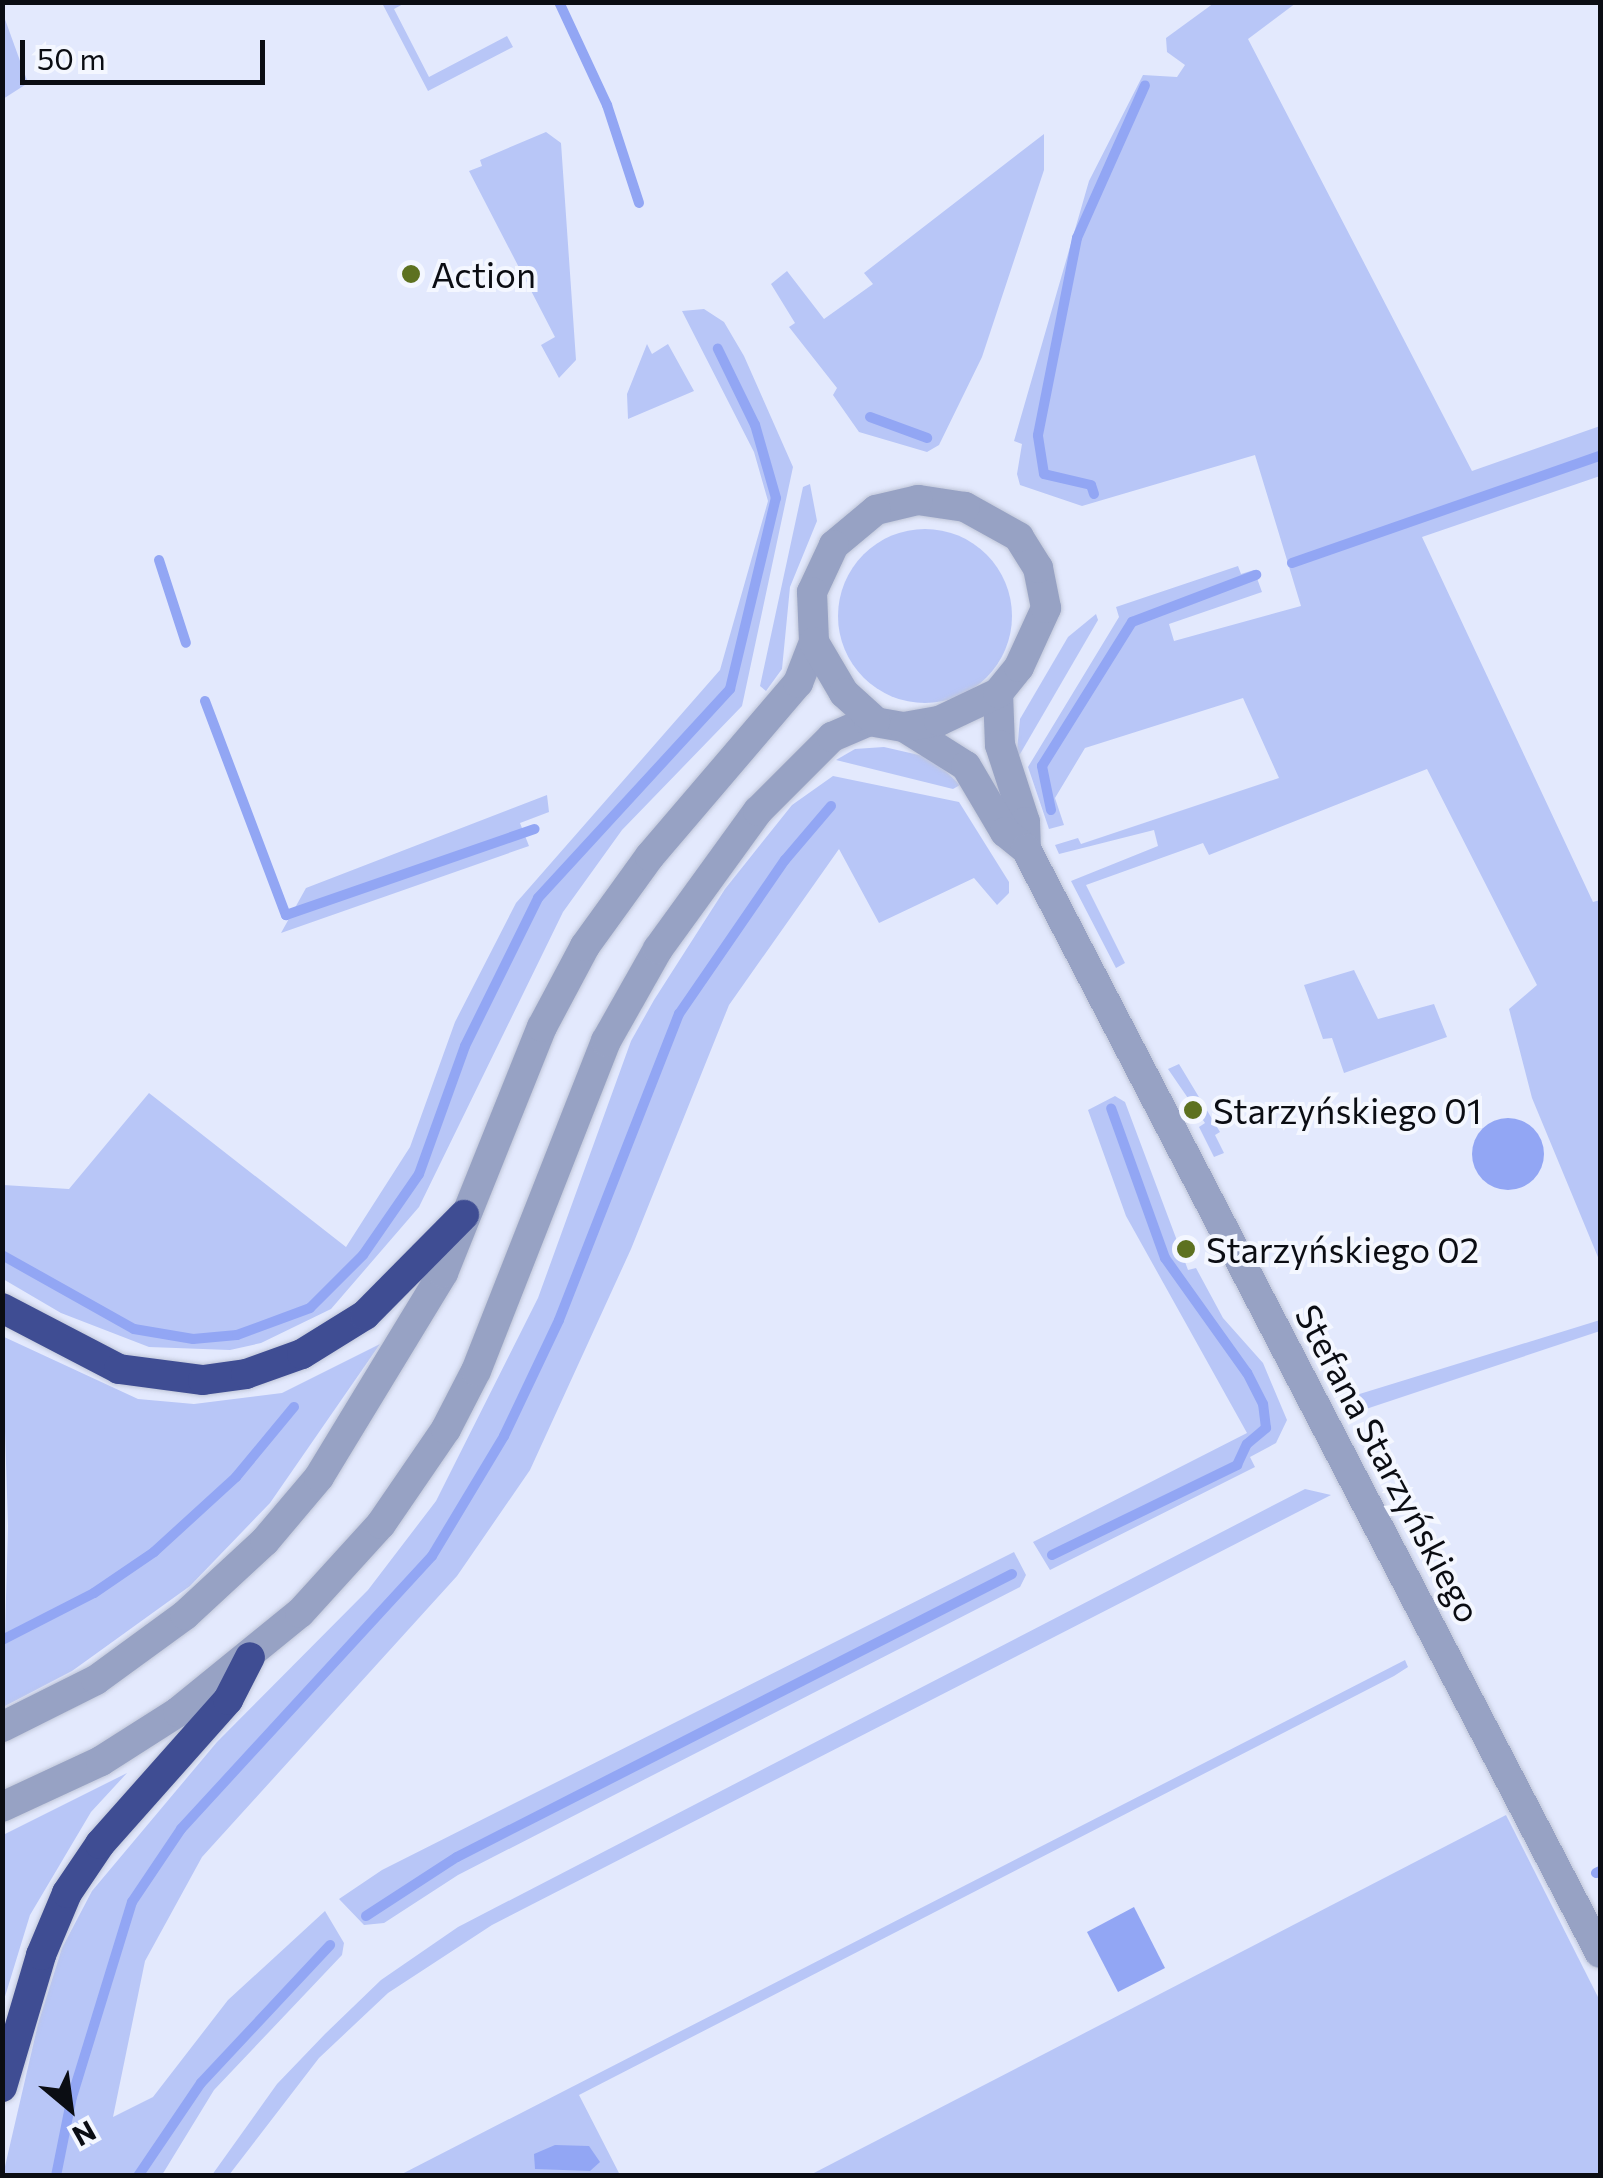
<!DOCTYPE html>
<meta charset="utf-8">
<style>
body{margin:0}
#map{position:relative;width:1603px;height:2178px;overflow:hidden;background:#e3e9fd;font-family:Commissioner,sans-serif}
div>[style]{position:absolute}
.green>*{inset:0;background:#b8c6f7}
.round{border-radius:50%}
.water>*{inset:0;background:#92a6f4}
.stream>*{height:10px;margin:-5px;padding:0 5px;transform-origin:5px;border-radius:5px;background:#92a6f4}
.roads{filter:drop-shadow(0 0 2px #c0c6d8) drop-shadow(0 0 2px #c0c6d8)}
.tertiary>*{height:30px;margin:-15px;padding:0 15px;transform-origin:15px;border-radius:15px;background:#97a2c4}
.motorway>*{height:30px;margin:-15px;padding:0 15px;transform-origin:15px;border-radius:15px;background:#3f4d93}
.dots>*{width:28px;height:28px;translate:-50% -50%;box-sizing:border-box;border:5px solid #f4f7ff;border-radius:50%}
span{translate:-50% -50%;white-space:nowrap;text-align:center;line-height:1.15;-webkit-text-stroke:8px #f4f7ff;paint-order:stroke}
.poi-label{font-size:35px;color:#0b0d13}
.left{translate:0 -50%;text-align:left}
.street-label{font-size:35px;color:#0b0d13}
.frame{position:absolute;inset:0;border:5px solid #0b0d13;pointer-events:none}
.north{position:absolute;left:20px;top:2058px;width:100px;height:100px;-webkit-text-stroke:8px #f4f7ff;paint-order:stroke;rotate:151deg;font-size:28px;font-weight:700;line-height:40px;text-align:center;color:#0b0d13}
.north::after{content:'';display:block;margin:auto;width:35px;height:45px;background:#0b0d13;clip-path:polygon(50% 0,100% 100%,50% 72%,0 100%)}
.scale{position:absolute;left:20px;top:40px;width:245px;height:45px;box-sizing:border-box;border:5px solid #0b0d13;border-top:0;padding-left:12px;font-size:30px;line-height:35px;white-space:nowrap;color:#0b0d13;-webkit-text-stroke:8px #f4f7ff;paint-order:stroke}
</style>
<div id="map">
<div class="green">
<div style="clip-path:polygon(382px 3px,405px 3px,394px 9px,429px 77px,507px 36px,513px 47px,428px 91px)"></div>
<div style="clip-path:polygon(1214px 3px,1296px 3px,1248px 39px,1472px 471px,1600px 426px,1600px 476px,1422px 537px,1593px 902px,1600px 900px,1600px 1262px,1532px 1098px,1509px 1009px,1537px 985px,1427px 769px,1209px 855px,1203px 843px,1086px 885px,1125px 963px,1116px 968px,1071px 881px,1158px 846px,1154px 830px,1059px 854px,1055px 845px,1078px 838px,1081px 844px,1279px 778px,1243px 698px,1085px 748px,1055px 798px,1064px 825px,1049px 829px,1028px 767px,1119px 617px,1116px 607px,1238px 566px,1241px 574px,1254px 570px,1262px 592px,1169px 624px,1174px 641px,1301px 606px,1255px 455px,1082px 506px,1020px 485px,1017px 474px,1022px 444px,1014px 441px,1089px 181px,1143px 75px,1177px 77px,1185px 65px,1167px 52px,1166px 38px)"></div>
<div style="clip-path:polygon(2px 11px,28px 83px,3px 99px,2px 99px)"></div>
<div style="clip-path:polygon(546px 132px,561px 143px,576px 360px,559px 378px,541px 345px,555px 337px,469px 171px,482px 166px,480px 160px)"></div>
<div style="clip-path:polygon(1044px 134px,1044px 170px,982px 357px,939px 445px,927px 452px,859px 432px,833px 395px,837px 388px,789px 327px,795px 323px,771px 284px,787px 271px,824px 319px,873px 284px,864px 273px)"></div>
<div style="clip-path:polygon(704px 309px,724px 322px,744px 356px,793px 467px,742px 706px,622px 830px,563px 912px,419px 1207px,331px 1309px,261px 1343px,230px 1350px,149px 1347px,61px 1313px,3px 1279px,3px 1185px,69px 1189px,149px 1093px,346px 1247px,410px 1147px,455px 1022px,516px 903px,720px 670px,768px 501px,754px 452px,682px 311px)"></div>
<div style="clip-path:polygon(647px 344px,652px 354px,668px 344px,694px 391px,628px 419px,627px 394px)"></div>
<div style="clip-path:polygon(810px 484px,817px 521px,790px 587px,782px 669px,766px 691px,760px 686px,803px 487px)"></div>
<div class="round" style="left:838px;top:529px;width:174px;height:174px"></div>
<div style="clip-path:polygon(1096px 614px,1098px 620px,1016px 761px,1020px 719px,1068px 637px)"></div>
<div style="clip-path:polygon(884px 747px,932px 758px,960px 785px,953px 789px,836px 760px,855px 749px)"></div>
<div style="clip-path:polygon(833px 776px,959px 802px,1009px 882px,1009px 893px,997px 905px,974px 878px,879px 923px,839px 849px,729px 1005px,631px 1249px,530px 1470px,457px 1576px,202px 1857px,145px 1961px,113px 2117px,153px 2097px,228px 2000px,325px 1911px,344px 1943px,342px 1955px,214px 2090px,162px 2175px,3px 2175px,38px 2024px,62px 1948px,92px 1891px,217px 1742px,368px 1590px,436px 1501px,538px 1298px,631px 1041px,654px 1000px,725px 889px,792px 805px)"></div>
<div style="clip-path:polygon(547px 795px,549px 812px,520px 823px,529px 846px,281px 933px,306px 888px)"></div>
<div style="clip-path:polygon(1354px 970px,1378px 1019px,1434px 1004px,1447px 1037px,1344px 1073px,1332px 1038px,1323px 1039px,1304px 985px)"></div>
<div style="clip-path:polygon(1179px 1064px,1220px 1132px,1215px 1135px,1224px 1153px,1214px 1157px,1199px 1127px,1205px 1123px,1168px 1069px)"></div>
<div style="clip-path:polygon(1115px 1096px,1125px 1102px,1188px 1270px,1196px 1268px,1223px 1318px,1263px 1363px,1287px 1420px,1276px 1443px,1250px 1457px,1255px 1467px,1050px 1570px,1033px 1542px,1247px 1433px,1126px 1216px,1088px 1110px)"></div>
<div style="clip-path:polygon(1600px 1320px,1600px 1331px,1366px 1409px,1350px 1412px,1340px 1400px)"></div>
<div style="clip-path:polygon(2px 1336px,138px 1399px,194px 1404px,282px 1393px,380px 1344px,270px 1503px,190px 1586px,72px 1671px,3px 1707px,8px 1526px)"></div>
<div style="clip-path:polygon(1305px 1489px,1331px 1495px,492px 1925px,388px 1993px,319px 2058px,229px 2175px,212px 2175px,277px 2084px,325px 2034px,381px 1980px,458px 1927px)"></div>
<div style="clip-path:polygon(1014px 1552px,1026px 1575px,1020px 1587px,458px 1875px,384px 1923px,364px 1925px,339px 1899px,382px 1870px)"></div>
<div style="clip-path:polygon(1405px 1660px,1408px 1667px,1394px 1676px,579px 2095px,620px 2175px,398px 2176px)"></div>
<div style="clip-path:polygon(127px 1773px,91px 1812px,30px 1915px,3px 2003px,3px 1835px)"></div>
<div style="clip-path:polygon(1506px 1815px,1600px 2001px,1600px 2175px,810px 2175px)"></div>
</div>
<div class="water">
<div class="round" style="left:1472px;top:1118px;width:72px;height:72px"></div>
<div style="clip-path:polygon(1134px 1907px,1165px 1968px,1118px 1992px,1087px 1932px)"></div>
<div style="clip-path:polygon(555px 2145px,589px 2146px,600px 2162px,590px 2171px,535px 2169px,534px 2154px)"></div>
</div>
<div class="stream">
<div style="left:559px;top:2px;width:114px;rotate:65deg"></div>
<div style="left:607px;top:105px;width:103px;rotate:71.9deg"></div>
<div style="left:870px;top:417px;width:61px;rotate:20.2deg"></div>
<div style="left:1094px;top:494px;width:9px;rotate:-108deg"></div>
<div style="left:1091px;top:485px;width:48px;rotate:-166.8deg"></div>
<div style="left:1044px;top:474px;width:39px;rotate:-99deg"></div>
<div style="left:1038px;top:435px;width:201px;rotate:-78.8deg"></div>
<div style="left:1077px;top:238px;width:167px;rotate:-66deg"></div>
<div style="left:159px;top:560px;width:87px;rotate:72deg"></div>
<div style="left:1292px;top:563px;width:326px;rotate:-19.2deg"></div>
<div style="left:205px;top:701px;width:229px;rotate:69.3deg"></div>
<div style="left:286px;top:915px;width:263px;rotate:-19.1deg"></div>
<div style="left:1051px;top:810px;width:45px;rotate:-101.6deg"></div>
<div style="left:1042px;top:766px;width:170px;rotate:-58deg"></div>
<div style="left:1132px;top:622px;width:133px;rotate:-20.8deg"></div>
<div style="left:2px;top:1255px;width:151px;rotate:29.3deg"></div>
<div style="left:134px;top:1329px;width:60px;rotate:9.6deg"></div>
<div style="left:193px;top:1339px;width:44px;rotate:-5.2deg"></div>
<div style="left:237px;top:1335px;width:78px;rotate:-20.3deg"></div>
<div style="left:310px;top:1308px;width:75px;rotate:-45deg"></div>
<div style="left:363px;top:1255px;width:98px;rotate:-55.3deg"></div>
<div style="left:419px;top:1174px;width:136px;rotate:-70.2deg"></div>
<div style="left:465px;top:1046px;width:165px;rotate:-63.7deg"></div>
<div style="left:538px;top:898px;width:284px;rotate:-47.4deg"></div>
<div style="left:730px;top:689px;width:196px;rotate:-76.5deg"></div>
<div style="left:776px;top:498px;width:76px;rotate:-106deg"></div>
<div style="left:755px;top:425px;width:85px;rotate:-116deg"></div>
<div style="left:1052px;top:1555px;width:206px;rotate:-25.9deg"></div>
<div style="left:1237px;top:1465px;width:23px;rotate:-65deg"></div>
<div style="left:1247px;top:1444px;width:25px;rotate:-40deg"></div>
<div style="left:1266px;top:1428px;width:24px;rotate:-97deg"></div>
<div style="left:1263px;top:1404px;width:35px;rotate:-117deg"></div>
<div style="left:1247px;top:1373px;width:141px;rotate:-125.5deg"></div>
<div style="left:1165px;top:1258px;width:159px;rotate:-109.8deg"></div>
<div style="left:2px;top:1640px;width:103px;rotate:-27.1deg"></div>
<div style="left:94px;top:1593px;width:73px;rotate:-34.3deg"></div>
<div style="left:154px;top:1552px;width:111px;rotate:-42.4deg"></div>
<div style="left:236px;top:1477px;width:91px;rotate:-50.4deg"></div>
<div style="left:1596px;top:1873px;width:4px;rotate:-27deg"></div>
<div style="left:366px;top:1916px;width:108px;rotate:-33deg"></div>
<div style="left:457px;top:1857px;width:623px;rotate:-27.02deg"></div>
<div style="left:56px;top:2176px;width:81px;rotate:-78.6deg"></div>
<div style="left:72px;top:2097px;width:204px;rotate:-72.9deg"></div>
<div style="left:132px;top:1902px;width:88px;rotate:-56.1deg"></div>
<div style="left:181px;top:1829px;width:371px;rotate:-47.4deg"></div>
<div style="left:432px;top:1556px;width:140px;rotate:-59deg"></div>
<div style="left:504px;top:1436px;width:128px;rotate:-64.6deg"></div>
<div style="left:559px;top:1320px;width:329px;rotate:-68.6deg"></div>
<div style="left:679px;top:1014px;width:187px;rotate:-55.5deg"></div>
<div style="left:785px;top:860px;width:71px;rotate:-49.6deg"></div>
<div style="left:138px;top:2176px;width:112px;rotate:-55.9deg"></div>
<div style="left:201px;top:2083px;width:189px;rotate:-46.9deg"></div>
</div>
<div class="roads">
<div class="tertiary">
<div style="left:998px;top:693px;width:52px;rotate:87.8deg"></div>
<div style="left:1000px;top:745px;width:81px;rotate:72deg"></div>
<div style="left:1025px;top:822px;width:27px;rotate:88deg"></div>
<div style="left:904px;top:727px;width:73px;rotate:32.2deg"></div>
<div style="left:966px;top:766px;width:77px;rotate:59.4deg"></div>
<div style="left:1005px;top:832px;width:27px;rotate:39deg"></div>
<div style="left:1026px;top:849px;width:1244px;rotate:62.53deg"></div>
<div style="left:2px;top:1727px;width:105px;rotate:-26.6deg"></div>
<div style="left:96px;top:1680px;width:110px;rotate:-36.1deg"></div>
<div style="left:185px;top:1615px;width:109px;rotate:-42.8deg"></div>
<div style="left:265px;top:1541px;width:84px;rotate:-49.8deg"></div>
<div style="left:319px;top:1477px;width:239px;rotate:-58.7deg"></div>
<div style="left:443px;top:1273px;width:265px;rotate:-68.1deg"></div>
<div style="left:542px;top:1027px;width:92px;rotate:-62deg"></div>
<div style="left:585px;top:946px;width:111px;rotate:-54.2deg"></div>
<div style="left:650px;top:856px;width:228px;rotate:-49.5deg"></div>
<div style="left:798px;top:683px;width:44px;rotate:-68.7deg"></div>
<div style="left:2px;top:1807px;width:109px;rotate:-24.9deg"></div>
<div style="left:101px;top:1761px;width:91px;rotate:-32.5deg"></div>
<div style="left:178px;top:1712px;width:157px;rotate:-39.1deg"></div>
<div style="left:300px;top:1613px;width:120px;rotate:-47.7deg"></div>
<div style="left:381px;top:1524px;width:115px;rotate:-55.6deg"></div>
<div style="left:446px;top:1429px;width:65px;rotate:-62.7deg"></div>
<div style="left:476px;top:1371px;width:355px;rotate:-68.5deg"></div>
<div style="left:606px;top:1041px;width:106px;rotate:-60.5deg"></div>
<div style="left:658px;top:949px;width:170px;rotate:-54.1deg"></div>
<div style="left:758px;top:811px;width:105px;rotate:-45deg"></div>
<div style="left:832px;top:737px;width:40px;rotate:-23.4deg"></div>
<div style="left:869px;top:721px;width:36px;rotate:10deg"></div>
<div style="left:904px;top:727px;width:36px;rotate:-10deg"></div>
<div style="left:939px;top:721px;width:65px;rotate:-25.4deg"></div>
<div style="left:998px;top:693px;width:33px;rotate:-51deg"></div>
<div style="left:1019px;top:667px;width:65px;rotate:-65.4deg"></div>
<div style="left:1046px;top:608px;width:41px;rotate:-101.3deg"></div>
<div style="left:1038px;top:568px;width:36px;rotate:-122deg"></div>
<div style="left:1019px;top:537px;width:62px;rotate:-150.9deg"></div>
<div style="left:965px;top:507px;width:48px;rotate:-171.5deg"></div>
<div style="left:918px;top:500px;width:43px;rotate:166.6deg"></div>
<div style="left:876px;top:510px;width:55px;rotate:140.2deg"></div>
<div style="left:834px;top:545px;width:52px;rotate:115.1deg"></div>
<div style="left:812px;top:592px;width:50px;rotate:87.7deg"></div>
<div style="left:814px;top:642px;width:59px;rotate:59.5deg"></div>
<div style="left:844px;top:693px;width:42px;rotate:42.1deg"></div>
</div>
<div class="motorway">
<div style="left:2px;top:1308px;width:132px;rotate:27.5deg"></div>
<div style="left:119px;top:1369px;width:85px;rotate:7.5deg"></div>
<div style="left:203px;top:1380px;width:43px;rotate:-7.9deg"></div>
<div style="left:246px;top:1374px;width:59px;rotate:-19.7deg"></div>
<div style="left:302px;top:1354px;width:74px;rotate:-31.8deg"></div>
<div style="left:365px;top:1315px;width:141px;rotate:-45.3deg"></div>
<div style="left:2px;top:2087px;width:138px;rotate:-73.5deg"></div>
<div style="left:41px;top:1955px;width:67px;rotate:-67.2deg"></div>
<div style="left:67px;top:1893px;width:59px;rotate:-56deg"></div>
<div style="left:100px;top:1844px;width:193px;rotate:-48.4deg"></div>
<div style="left:228px;top:1700px;width:48px;rotate:-62.9deg"></div>
</div>
</div>
<div class="dots">
<div style="left:411px;top:274px;background:#5d7120"></div>
<div style="left:1193px;top:1110px;background:#5d7120"></div>
<div style="left:1186px;top:1249px;background:#5d7120"></div>
</div>
<div class="poi-label">
<span class="left" style="left:431px;top:274px">Action</span>
<span class="left" style="left:1213px;top:1110px">Starzyńskiego 01</span>
<span class="left" style="left:1206px;top:1249px">Starzyńskiego 02</span>
</div>
<div class="street-label">
<span style="left:1389px;top:1463px;rotate:62deg">Stefana Starzyńskiego</span>
</div>
<div class="frame"></div>
<div class="north">N</div>
<div class="scale">50 m</div>
</div>
